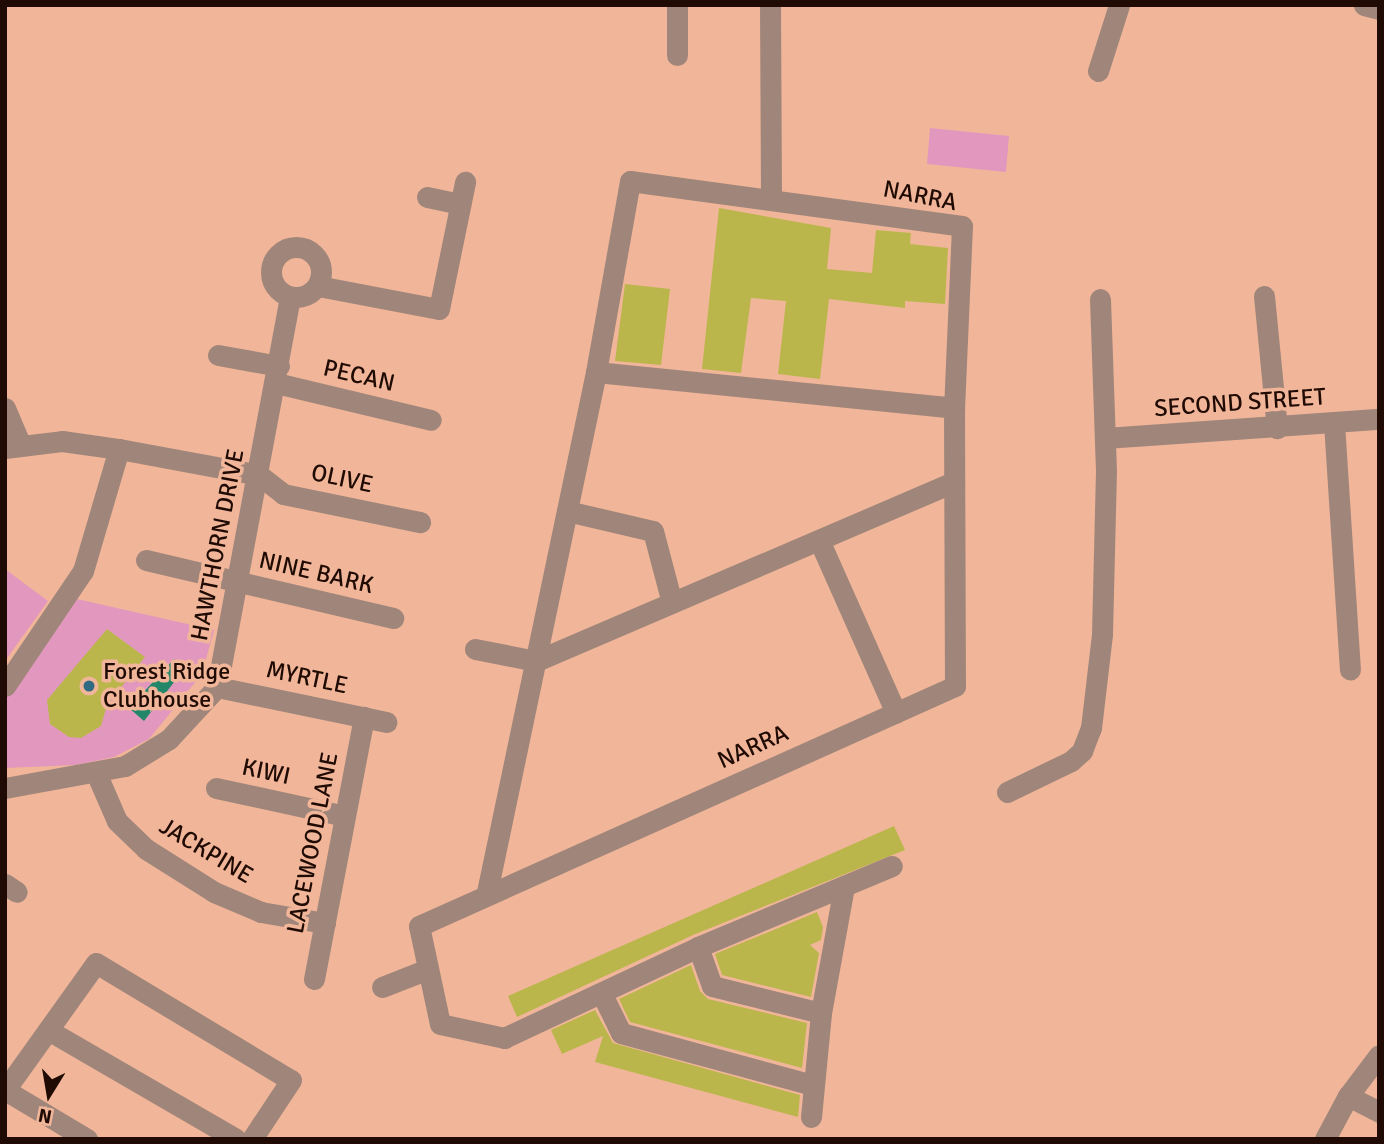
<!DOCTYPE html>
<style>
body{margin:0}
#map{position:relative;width:1384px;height:1144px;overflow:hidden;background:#f1b699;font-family:Signika,sans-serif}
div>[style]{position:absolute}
.green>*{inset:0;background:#e298be}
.water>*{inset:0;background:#218768}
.building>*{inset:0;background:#bab64b}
.street>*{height:21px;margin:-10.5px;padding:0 10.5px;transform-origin:10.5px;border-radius:10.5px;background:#a0867a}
.street>.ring{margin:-10.5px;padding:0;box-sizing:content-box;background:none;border:21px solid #a0867a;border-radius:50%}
.dots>*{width:19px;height:19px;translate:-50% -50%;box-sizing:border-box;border:4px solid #f1b699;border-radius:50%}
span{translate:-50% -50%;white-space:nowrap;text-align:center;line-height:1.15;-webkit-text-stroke:7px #f1b699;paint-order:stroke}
.street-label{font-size:24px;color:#1f0b03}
.poi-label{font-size:24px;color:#1f0b03}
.left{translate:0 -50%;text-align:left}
.frame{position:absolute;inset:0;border:7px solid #1f0b03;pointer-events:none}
.north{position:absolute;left:14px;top:1060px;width:70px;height:70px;-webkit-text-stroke:5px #f1b699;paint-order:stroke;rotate:191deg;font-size:19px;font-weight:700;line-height:28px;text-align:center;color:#1f0b03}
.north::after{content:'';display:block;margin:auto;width:24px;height:32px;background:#1f0b03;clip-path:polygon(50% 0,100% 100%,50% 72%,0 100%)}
</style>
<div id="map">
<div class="green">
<div style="clip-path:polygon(930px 128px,1009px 136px,1006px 172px,927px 164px)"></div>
<div style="clip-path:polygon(5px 569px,48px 601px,5px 661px)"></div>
<div style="clip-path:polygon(77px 599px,214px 630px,202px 674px,149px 739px,114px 757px,76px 765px,5px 768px,5px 700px)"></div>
</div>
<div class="water">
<div style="clip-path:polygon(174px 659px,185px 668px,144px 721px,129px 708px)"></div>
</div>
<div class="building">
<div style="clip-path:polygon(719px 208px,831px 228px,827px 269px,872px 273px,876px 230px,911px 233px,910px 244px,948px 248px,945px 304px,905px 301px,905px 308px,829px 299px,820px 379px,778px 374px,786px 301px,751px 298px,741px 373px,702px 369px)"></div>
<div style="clip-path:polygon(625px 284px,670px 289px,661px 365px,615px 361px)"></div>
<div style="clip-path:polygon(107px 629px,145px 657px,107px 705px,101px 726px,81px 738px,69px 737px,50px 724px,47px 700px)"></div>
<div style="clip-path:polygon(894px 826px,905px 850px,693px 935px,517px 1017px,508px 996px)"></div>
<div style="clip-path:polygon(817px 912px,823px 927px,821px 940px,810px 945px,819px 953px,811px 997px,722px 975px,715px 954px)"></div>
<div style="clip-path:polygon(691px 965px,700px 991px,708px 999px,807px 1023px,802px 1068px,630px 1022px,619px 999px)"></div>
<div style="clip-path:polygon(595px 1010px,613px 1043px,800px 1095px,798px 1117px,595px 1062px,603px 1036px,562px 1054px,551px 1030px)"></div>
</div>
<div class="street">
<div style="left:770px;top:5px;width:194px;rotate:89.7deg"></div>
<div style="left:1364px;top:5px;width:16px;rotate:15deg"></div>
<div style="left:677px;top:55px;width:50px;rotate:-90deg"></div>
<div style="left:1098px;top:71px;width:69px;rotate:-72.3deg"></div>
<div style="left:427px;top:197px;width:34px;rotate:12deg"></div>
<div class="ring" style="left:271px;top:247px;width:29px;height:29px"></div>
<div style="left:318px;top:286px;width:123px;rotate:10.8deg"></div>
<div style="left:439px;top:309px;width:130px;rotate:-78.4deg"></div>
<div style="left:1264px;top:296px;width:133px;rotate:84.4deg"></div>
<div style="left:218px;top:355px;width:62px;rotate:10.2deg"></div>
<div style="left:596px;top:372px;width:360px;rotate:5.7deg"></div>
<div style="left:276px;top:383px;width:159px;rotate:13.4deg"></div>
<div style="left:5px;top:408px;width:39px;rotate:67deg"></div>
<div style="left:1334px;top:423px;width:247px;rotate:86.3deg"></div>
<div style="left:1105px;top:438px;width:275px;rotate:-4deg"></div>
<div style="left:5px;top:448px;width:57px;rotate:-7deg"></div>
<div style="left:62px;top:441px;width:58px;rotate:8deg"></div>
<div style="left:119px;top:449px;width:142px;rotate:10.5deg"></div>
<div style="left:259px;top:475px;width:31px;rotate:38deg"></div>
<div style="left:283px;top:494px;width:140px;rotate:11.6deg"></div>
<div style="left:567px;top:511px;width:88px;rotate:13.1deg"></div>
<div style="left:653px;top:531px;width:74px;rotate:75.2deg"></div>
<div style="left:819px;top:540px;width:189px;rotate:66deg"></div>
<div style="left:146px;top:560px;width:254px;rotate:13.2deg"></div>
<div style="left:475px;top:649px;width:62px;rotate:11.1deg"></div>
<div style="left:536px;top:661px;width:455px;rotate:-23.2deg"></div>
<div style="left:5px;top:686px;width:139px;rotate:-55.9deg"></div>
<div style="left:83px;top:571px;width:127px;rotate:-73.6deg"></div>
<div style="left:217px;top:687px;width:173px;rotate:11.7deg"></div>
<div style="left:97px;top:775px;width:50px;rotate:66.5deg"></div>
<div style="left:117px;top:821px;width:40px;rotate:44deg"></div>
<div style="left:146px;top:849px;width:80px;rotate:32.3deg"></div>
<div style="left:214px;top:892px;width:51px;rotate:23.1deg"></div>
<div style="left:261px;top:912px;width:65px;rotate:9.8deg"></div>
<div style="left:5px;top:788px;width:122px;rotate:-10.4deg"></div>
<div style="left:125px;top:766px;width:52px;rotate:-31.5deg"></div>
<div style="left:169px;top:739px;width:71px;rotate:-47.3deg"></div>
<div style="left:217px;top:687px;width:397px;rotate:-79.4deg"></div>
<div style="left:216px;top:788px;width:132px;rotate:12.2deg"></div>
<div style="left:1007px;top:792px;width:71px;rotate:-25.8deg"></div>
<div style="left:1071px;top:761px;width:15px;rotate:-42deg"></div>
<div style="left:1082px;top:751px;width:25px;rotate:-69deg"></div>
<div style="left:1091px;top:728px;width:95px;rotate:-83.3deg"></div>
<div style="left:1102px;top:634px;width:163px;rotate:-88.6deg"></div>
<div style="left:1106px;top:471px;width:172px;rotate:-92deg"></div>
<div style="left:5px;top:884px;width:14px;rotate:34deg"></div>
<div style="left:487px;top:892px;width:531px;rotate:-78.16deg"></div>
<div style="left:596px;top:372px;width:194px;rotate:-79.9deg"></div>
<div style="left:630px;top:181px;width:335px;rotate:7.7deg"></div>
<div style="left:962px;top:226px;width:182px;rotate:92.5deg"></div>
<div style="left:954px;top:408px;width:278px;rotate:89.8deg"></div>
<div style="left:955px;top:686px;width:587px;rotate:155.88deg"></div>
<div style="left:419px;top:926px;width:100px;rotate:77.9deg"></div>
<div style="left:440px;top:1024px;width:66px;rotate:12.3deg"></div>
<div style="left:504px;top:1038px;width:214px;rotate:-25.1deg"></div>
<div style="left:698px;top:947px;width:210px;rotate:-22.7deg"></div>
<div style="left:698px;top:947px;width:41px;rotate:70.3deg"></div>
<div style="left:712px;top:986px;width:112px;rotate:13.9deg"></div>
<div style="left:314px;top:979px;width:267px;rotate:-79.2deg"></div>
<div style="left:382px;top:987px;width:49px;rotate:-21.4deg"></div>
<div style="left:602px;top:994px;width:43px;rotate:64deg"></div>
<div style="left:621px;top:1033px;width:199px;rotate:15.2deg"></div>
<div style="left:48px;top:1030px;width:217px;rotate:30.1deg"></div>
<div style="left:5px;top:1090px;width:156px;rotate:-54.4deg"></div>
<div style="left:96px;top:963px;width:227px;rotate:31deg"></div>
<div style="left:291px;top:1080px;width:71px;rotate:123.5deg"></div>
<div style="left:5px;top:1090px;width:96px;rotate:30.9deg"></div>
<div style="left:1348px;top:1096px;width:35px;rotate:27deg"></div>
<div style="left:811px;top:1117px;width:104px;rotate:-84.5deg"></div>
<div style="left:821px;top:1013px;width:129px;rotate:-79.7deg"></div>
<div style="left:1325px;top:1139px;width:49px;rotate:-61.9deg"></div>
<div style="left:1348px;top:1096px;width:51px;rotate:-52.9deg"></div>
</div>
<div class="dots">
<div style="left:89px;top:686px;background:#306b83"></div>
</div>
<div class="street-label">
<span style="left:920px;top:196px;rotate:11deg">NARRA</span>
<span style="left:359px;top:376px;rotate:13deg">PECAN</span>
<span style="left:1240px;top:403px;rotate:-4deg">SECOND STREET</span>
<span style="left:342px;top:479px;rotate:12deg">OLIVE</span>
<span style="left:218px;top:545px;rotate:-79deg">HAWTHORN DRIVE</span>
<span style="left:316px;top:573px;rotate:13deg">NINE BARK</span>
<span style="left:307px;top:678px;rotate:12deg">MYRTLE</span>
<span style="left:753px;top:747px;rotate:-24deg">NARRA</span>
<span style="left:266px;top:772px;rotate:12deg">KIWI</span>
<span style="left:313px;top:843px;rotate:-79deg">LACEWOOD LANE</span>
<span style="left:206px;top:851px;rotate:31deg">JACKPINE</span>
</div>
<div class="poi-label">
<span class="left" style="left:103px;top:686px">Forest Ridge<br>Clubhouse</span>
</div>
<div class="frame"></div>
<div class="north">N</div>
</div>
